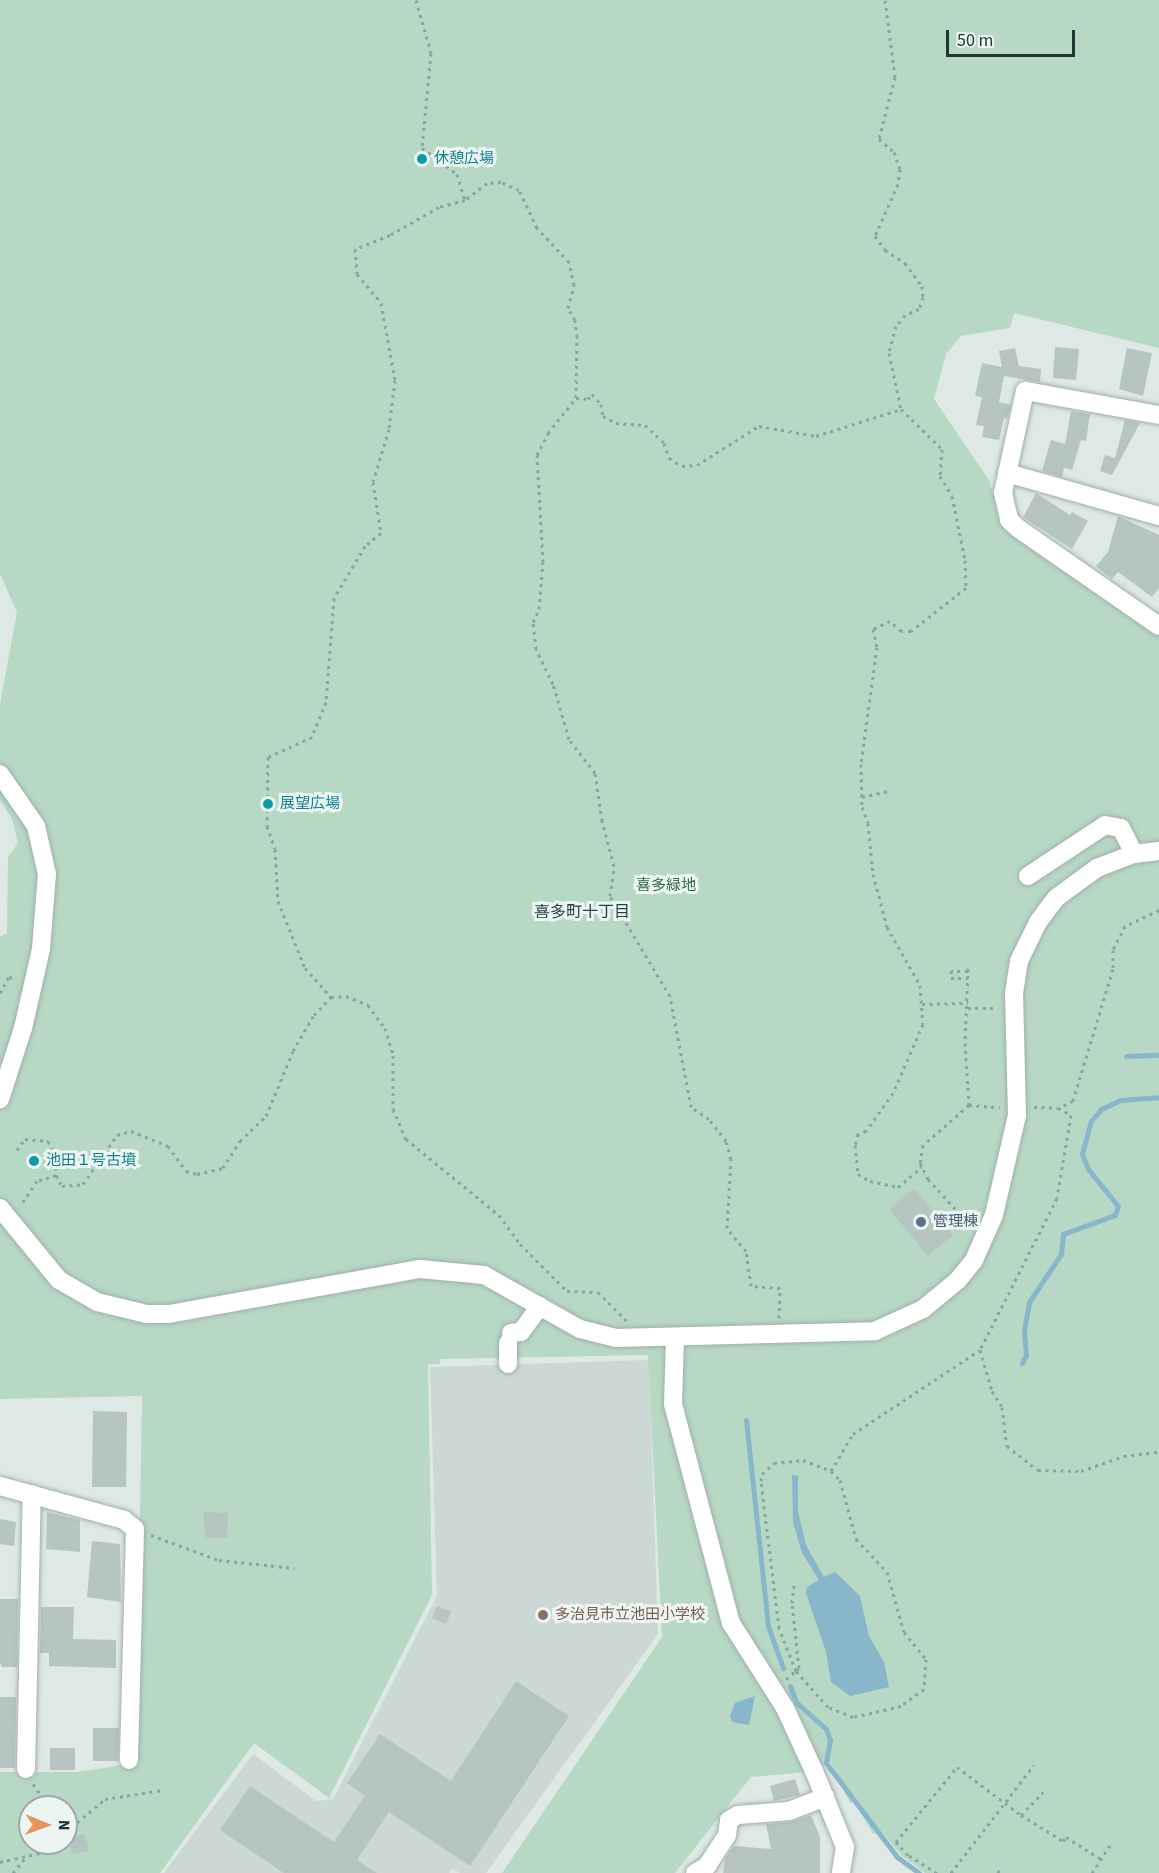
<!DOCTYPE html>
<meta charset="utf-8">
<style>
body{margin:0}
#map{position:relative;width:1159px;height:1873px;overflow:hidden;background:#dee8e5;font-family:"Source Sans 3","Noto Sans JP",sans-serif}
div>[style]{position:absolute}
.built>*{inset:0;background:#ccd8d4}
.green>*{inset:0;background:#b7d8c5}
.water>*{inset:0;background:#88b6ca}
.stream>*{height:5px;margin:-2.5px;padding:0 2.5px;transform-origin:2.5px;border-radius:2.5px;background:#88b6ca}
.building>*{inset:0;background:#b6c5c1}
.path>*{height:3px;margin-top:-1.5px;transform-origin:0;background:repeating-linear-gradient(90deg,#80aaa3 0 3px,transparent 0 7.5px)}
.roads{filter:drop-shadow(0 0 2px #a1afac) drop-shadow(0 0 2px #a1afac)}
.minor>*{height:18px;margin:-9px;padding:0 9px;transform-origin:9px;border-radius:9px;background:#fff}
.dots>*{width:16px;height:16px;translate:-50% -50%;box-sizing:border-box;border:3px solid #edf5f2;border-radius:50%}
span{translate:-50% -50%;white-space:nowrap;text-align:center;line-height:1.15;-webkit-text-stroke:6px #edf5f2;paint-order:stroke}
.culture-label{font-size:15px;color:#0d838f}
.left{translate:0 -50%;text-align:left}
.park-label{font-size:15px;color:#2e6a4e}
.service-label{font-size:15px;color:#4e5e75}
.education-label{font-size:15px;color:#785e54}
.neighbourhood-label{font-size:16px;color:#1e4643}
.north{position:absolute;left:18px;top:1795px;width:60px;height:60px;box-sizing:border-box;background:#edf5f2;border:2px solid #9ba9a6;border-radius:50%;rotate:91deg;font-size:16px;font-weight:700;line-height:24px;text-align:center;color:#203634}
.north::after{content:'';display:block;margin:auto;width:21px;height:27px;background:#e7935c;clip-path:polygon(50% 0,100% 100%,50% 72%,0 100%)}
.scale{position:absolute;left:946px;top:30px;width:129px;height:27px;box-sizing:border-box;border:3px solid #203634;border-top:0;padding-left:8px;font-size:18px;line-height:21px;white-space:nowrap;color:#203634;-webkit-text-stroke:4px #edf5f2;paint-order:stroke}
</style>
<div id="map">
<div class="built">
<div style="clip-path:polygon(649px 1360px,658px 1634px,486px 1873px,460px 1873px,453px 1868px,449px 1873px,164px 1873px,253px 1754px,316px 1801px,333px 1799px,437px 1596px,430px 1367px)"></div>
</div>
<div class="green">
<div style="clip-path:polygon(evenodd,0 0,1159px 0,1159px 348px,1014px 313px,1010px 328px,961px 336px,946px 354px,934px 399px,989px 480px,1001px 520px,1159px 635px,1159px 1873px,925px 1873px,901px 1855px,881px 1831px,873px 1834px,854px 1801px,850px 1803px,830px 1762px,808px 1772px,751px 1777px,675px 1873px,502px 1873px,662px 1637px,648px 1355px,440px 1359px,440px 1364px,428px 1364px,432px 1595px,329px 1798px,254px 1743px,160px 1873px,0 1873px,0 1772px,77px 1772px,136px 1763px,142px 1396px,0 1399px,0 937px,7px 933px,8px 857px,18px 843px,12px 819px,0 800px,0 704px,17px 612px,0 574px,0 0,30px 1807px,66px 1807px,66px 1843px,30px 1843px,30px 1807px)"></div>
</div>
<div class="water">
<div style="clip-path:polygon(792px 1475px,798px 1476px,798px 1512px,806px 1545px,824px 1577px,835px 1572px,860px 1596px,869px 1636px,884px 1662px,889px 1687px,850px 1696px,831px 1682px,826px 1652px,806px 1593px,807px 1587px,819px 1580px,802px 1553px,793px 1522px)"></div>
<div style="clip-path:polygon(755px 1696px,749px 1725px,732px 1722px,730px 1716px,735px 1703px)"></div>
</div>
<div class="stream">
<div style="left:1126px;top:1056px;width:33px;rotate:-2deg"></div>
<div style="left:1022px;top:1363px;width:9px;rotate:-63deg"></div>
<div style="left:1026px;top:1355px;width:24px;rotate:-95deg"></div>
<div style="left:1024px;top:1331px;width:29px;rotate:-80deg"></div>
<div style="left:1029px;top:1302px;width:58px;rotate:-56.3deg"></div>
<div style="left:1061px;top:1254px;width:20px;rotate:-84deg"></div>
<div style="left:1063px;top:1234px;width:55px;rotate:-20.1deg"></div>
<div style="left:1115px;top:1215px;width:9px;rotate:-72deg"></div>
<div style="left:1118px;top:1206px;width:48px;rotate:-129deg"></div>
<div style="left:1088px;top:1169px;width:16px;rotate:-112deg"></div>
<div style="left:1082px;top:1154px;width:34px;rotate:-75deg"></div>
<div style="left:1091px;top:1121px;width:16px;rotate:-50deg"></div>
<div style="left:1101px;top:1109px;width:21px;rotate:-25deg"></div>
<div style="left:1120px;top:1100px;width:39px;rotate:-4deg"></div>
<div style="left:746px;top:1420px;width:207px;rotate:83.9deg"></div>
<div style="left:768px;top:1626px;width:45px;rotate:70.3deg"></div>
<div style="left:790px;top:1686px;width:17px;rotate:69deg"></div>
<div style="left:796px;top:1702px;width:40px;rotate:42deg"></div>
<div style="left:826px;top:1729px;width:12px;rotate:70deg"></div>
<div style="left:830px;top:1740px;width:23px;rotate:100deg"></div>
<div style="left:826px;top:1763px;width:118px;rotate:52.9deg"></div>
<div style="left:897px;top:1857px;width:27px;rotate:36deg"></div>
</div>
<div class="building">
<div style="clip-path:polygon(1055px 347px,1079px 349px,1076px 380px,1053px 378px)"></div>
<div style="clip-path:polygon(1015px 348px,1019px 366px,1041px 369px,1040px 382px,1004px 376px,999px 402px,1011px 405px,1007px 419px,1004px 418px,999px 440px,982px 437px,984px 426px,976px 425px,982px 397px,975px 396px,982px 363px,1002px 367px,999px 351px)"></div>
<div style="clip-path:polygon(1127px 348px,1152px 353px,1143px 396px,1119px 389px)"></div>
<div style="clip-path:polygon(1071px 411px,1090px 414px,1086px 441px,1081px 440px,1072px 470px,1064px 468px,1062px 477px,1042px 471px,1051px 440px,1065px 444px)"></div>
<div style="clip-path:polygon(1125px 420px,1140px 423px,1112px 475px,1100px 471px,1105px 455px,1115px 458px)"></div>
<div style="clip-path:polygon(1036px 493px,1070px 515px,1072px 512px,1088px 521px,1072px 549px,1023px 517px)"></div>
<div style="clip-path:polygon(1118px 516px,1159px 535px,1159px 588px,1152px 597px,1118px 572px,1112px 579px,1096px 566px,1108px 552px)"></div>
<div style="clip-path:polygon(914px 1188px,953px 1235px,928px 1256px,889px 1209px)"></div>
<div style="clip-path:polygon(93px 1411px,127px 1412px,126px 1487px,92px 1487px)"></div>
<div style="clip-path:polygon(47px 1512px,80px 1520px,80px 1552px,46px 1549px)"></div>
<div style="clip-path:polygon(203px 1512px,228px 1513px,227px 1538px,206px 1538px)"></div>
<div style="clip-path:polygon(0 1519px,16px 1522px,14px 1546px,0 1544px)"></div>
<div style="clip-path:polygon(92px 1541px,120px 1544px,121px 1602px,87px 1597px)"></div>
<div style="clip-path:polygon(0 1599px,18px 1599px,17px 1667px,2px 1667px,0 1662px)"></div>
<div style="clip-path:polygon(437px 1606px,451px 1612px,446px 1624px,432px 1618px)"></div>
<div style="clip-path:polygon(41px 1607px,74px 1607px,73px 1639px,116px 1640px,116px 1668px,49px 1666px,49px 1653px,40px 1653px)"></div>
<div style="clip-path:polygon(516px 1681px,569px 1716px,470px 1866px,389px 1812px,357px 1860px,377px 1873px,284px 1873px,220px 1830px,250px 1786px,334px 1842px,365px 1796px,347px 1783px,380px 1734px,451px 1781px)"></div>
<div style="clip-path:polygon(0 1697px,16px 1697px,15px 1768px,0 1768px)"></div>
<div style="clip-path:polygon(93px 1728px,119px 1728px,118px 1761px,93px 1761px)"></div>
<div style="clip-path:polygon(50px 1748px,75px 1748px,75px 1770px,50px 1770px)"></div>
<div style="clip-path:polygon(795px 1779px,800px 1795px,774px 1801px,770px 1786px)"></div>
<div style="clip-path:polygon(811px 1815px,820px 1837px,820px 1873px,723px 1873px,725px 1859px,734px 1846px,771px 1849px,766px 1824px,790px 1822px)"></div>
<div style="clip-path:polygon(85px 1834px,89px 1851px,72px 1854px,69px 1837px)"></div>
</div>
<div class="path">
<div style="left:416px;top:0;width:55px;rotate:74.2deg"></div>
<div style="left:431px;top:53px;width:95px;rotate:95.4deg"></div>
<div style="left:422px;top:148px;width:44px;rotate:36.6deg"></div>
<div style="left:457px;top:174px;width:27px;rotate:73deg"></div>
<div style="left:885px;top:0;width:78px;rotate:82.6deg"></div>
<div style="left:895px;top:77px;width:64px;rotate:104.5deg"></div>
<div style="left:879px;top:139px;width:20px;rotate:41deg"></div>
<div style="left:894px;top:152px;width:18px;rotate:71deg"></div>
<div style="left:900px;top:169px;width:15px;rotate:98deg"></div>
<div style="left:898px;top:184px;width:57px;rotate:113.9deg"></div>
<div style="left:875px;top:236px;width:17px;rotate:54deg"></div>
<div style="left:885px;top:250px;width:24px;rotate:33deg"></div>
<div style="left:905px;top:263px;width:29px;rotate:54deg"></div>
<div style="left:922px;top:286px;width:11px;rotate:85deg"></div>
<div style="left:923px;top:297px;width:13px;rotate:108deg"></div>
<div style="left:919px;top:309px;width:15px;rotate:157deg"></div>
<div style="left:905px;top:315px;width:14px;rotate:129deg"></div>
<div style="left:896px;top:326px;width:28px;rotate:105deg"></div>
<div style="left:889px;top:353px;width:57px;rotate:77.9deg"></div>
<div style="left:901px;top:409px;width:57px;rotate:44.3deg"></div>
<div style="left:942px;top:449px;width:27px;rotate:94deg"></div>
<div style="left:940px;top:476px;width:23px;rotate:59deg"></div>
<div style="left:952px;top:496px;width:65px;rotate:78.5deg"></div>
<div style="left:965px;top:560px;width:28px;rotate:88deg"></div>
<div style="left:966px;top:588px;width:70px;rotate:142deg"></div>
<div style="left:911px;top:631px;width:10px;rotate:180deg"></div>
<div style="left:901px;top:631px;width:15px;rotate:-138deg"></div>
<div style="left:890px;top:621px;width:19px;rotate:155deg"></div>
<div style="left:873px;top:629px;width:18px;rotate:77deg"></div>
<div style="left:877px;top:647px;width:118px;rotate:97.8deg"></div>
<div style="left:861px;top:764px;width:43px;rotate:88.7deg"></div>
<div style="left:862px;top:807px;width:17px;rotate:69deg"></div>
<div style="left:868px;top:823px;width:51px;rotate:84.4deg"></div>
<div style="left:873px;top:874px;width:55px;rotate:75.2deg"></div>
<div style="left:887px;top:927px;width:67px;rotate:60.4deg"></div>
<div style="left:920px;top:985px;width:39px;rotate:86deg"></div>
<div style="left:923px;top:1024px;width:75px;rotate:113.5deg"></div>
<div style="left:893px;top:1093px;width:47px;rotate:125.4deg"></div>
<div style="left:866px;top:1131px;width:9px;rotate:159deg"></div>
<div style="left:858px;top:1134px;width:11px;rotate:105deg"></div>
<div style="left:855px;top:1145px;width:29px;rotate:84deg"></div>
<div style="left:858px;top:1174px;width:14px;rotate:30deg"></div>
<div style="left:870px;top:1181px;width:29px;rotate:12deg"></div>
<div style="left:898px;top:1187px;width:31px;rotate:-40deg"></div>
<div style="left:576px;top:398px;width:61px;rotate:-89.1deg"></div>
<div style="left:577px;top:337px;width:17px;rotate:-97deg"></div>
<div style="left:575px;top:320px;width:14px;rotate:-120deg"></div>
<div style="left:568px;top:308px;width:24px;rotate:-75deg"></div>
<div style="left:574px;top:285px;width:24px;rotate:-102deg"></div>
<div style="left:569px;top:262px;width:47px;rotate:-133.3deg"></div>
<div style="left:537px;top:228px;width:42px;rotate:-115.3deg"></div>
<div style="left:519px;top:190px;width:20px;rotate:-156deg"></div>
<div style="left:501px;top:182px;width:14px;rotate:176deg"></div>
<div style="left:487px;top:183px;width:28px;rotate:142deg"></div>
<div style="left:465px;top:200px;width:27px;rotate:165deg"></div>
<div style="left:439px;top:207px;width:56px;rotate:150.3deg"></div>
<div style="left:390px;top:235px;width:38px;rotate:158deg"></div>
<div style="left:355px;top:249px;width:25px;rotate:85deg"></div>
<div style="left:357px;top:274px;width:38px;rotate:50deg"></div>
<div style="left:381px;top:303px;width:78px;rotate:79.7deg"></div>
<div style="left:395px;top:380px;width:49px;rotate:97deg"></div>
<div style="left:389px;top:429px;width:55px;rotate:106.8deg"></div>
<div style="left:373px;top:482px;width:52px;rotate:81.1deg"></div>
<div style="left:381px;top:533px;width:21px;rotate:141deg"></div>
<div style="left:365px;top:546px;width:61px;rotate:120.8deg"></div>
<div style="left:334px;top:598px;width:104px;rotate:94.4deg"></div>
<div style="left:326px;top:702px;width:38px;rotate:112deg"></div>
<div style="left:312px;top:737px;width:48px;rotate:155.6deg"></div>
<div style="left:268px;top:757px;width:69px;rotate:90.8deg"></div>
<div style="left:267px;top:826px;width:24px;rotate:71deg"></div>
<div style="left:275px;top:849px;width:52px;rotate:86.7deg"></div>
<div style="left:278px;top:901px;width:72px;rotate:68.1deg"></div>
<div style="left:305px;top:968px;width:39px;rotate:48deg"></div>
<div style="left:331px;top:997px;width:15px;rotate:-4deg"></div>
<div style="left:346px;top:996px;width:24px;rotate:22deg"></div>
<div style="left:368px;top:1005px;width:29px;rotate:54deg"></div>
<div style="left:385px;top:1028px;width:28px;rotate:73deg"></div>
<div style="left:393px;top:1055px;width:54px;rotate:90deg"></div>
<div style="left:393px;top:1109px;width:33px;rotate:67deg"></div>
<div style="left:406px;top:1139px;width:120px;rotate:39.3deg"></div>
<div style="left:499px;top:1215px;width:36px;rotate:54deg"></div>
<div style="left:520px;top:1244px;width:66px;rotate:45deg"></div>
<div style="left:567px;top:1291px;width:31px;rotate:2deg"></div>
<div style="left:598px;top:1292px;width:41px;rotate:45deg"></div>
<div style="left:862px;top:797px;width:28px;rotate:-13deg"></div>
<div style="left:1159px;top:910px;width:38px;rotate:155deg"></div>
<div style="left:1125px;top:926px;width:27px;rotate:117deg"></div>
<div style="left:1113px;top:950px;width:19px;rotate:90deg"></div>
<div style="left:1113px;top:969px;width:138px;rotate:106.9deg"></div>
<div style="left:1073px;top:1101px;width:17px;rotate:155deg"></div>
<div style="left:1058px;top:1108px;width:15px;rotate:28deg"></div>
<div style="left:1071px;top:1115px;width:84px;rotate:99.6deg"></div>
<div style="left:1057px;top:1198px;width:170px;rotate:116.9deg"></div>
<div style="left:980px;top:1350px;width:43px;rotate:73.7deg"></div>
<div style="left:992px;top:1391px;width:19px;rotate:58deg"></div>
<div style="left:1002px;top:1407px;width:39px;rotate:83deg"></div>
<div style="left:1007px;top:1446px;width:39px;rotate:38deg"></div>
<div style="left:1038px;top:1470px;width:43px;rotate:1.3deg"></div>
<div style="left:1081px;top:1471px;width:46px;rotate:-19.2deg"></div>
<div style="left:1124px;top:1456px;width:35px;rotate:-7deg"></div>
<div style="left:968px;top:968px;width:75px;rotate:92.3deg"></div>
<div style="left:965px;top:1043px;width:62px;rotate:86.3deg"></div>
<div style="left:969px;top:1105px;width:61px;rotate:139deg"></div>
<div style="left:923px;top:1145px;width:18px;rotate:99deg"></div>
<div style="left:920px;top:1163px;width:18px;rotate:63deg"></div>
<div style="left:928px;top:1179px;width:65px;rotate:47.5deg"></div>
<div style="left:968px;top:971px;width:17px;rotate:180deg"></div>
<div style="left:951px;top:971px;width:7px;rotate:90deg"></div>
<div style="left:951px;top:978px;width:17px"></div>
<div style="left:0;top:993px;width:18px;rotate:-61deg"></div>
<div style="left:9px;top:977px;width:7px;rotate:16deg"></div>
<div style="left:922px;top:1004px;width:46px;rotate:-1.2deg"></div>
<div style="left:968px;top:1008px;width:28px"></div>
<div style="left:969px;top:1105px;width:31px;rotate:4deg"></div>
<div style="left:1034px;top:1107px;width:23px;rotate:2deg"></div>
<div style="left:17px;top:1150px;width:14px;rotate:-54deg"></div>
<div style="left:25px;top:1139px;width:23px;rotate:5deg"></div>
<div style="left:48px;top:1141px;width:13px;rotate:58deg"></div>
<div style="left:55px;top:1152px;width:23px;rotate:88deg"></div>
<div style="left:56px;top:1175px;width:20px;rotate:162deg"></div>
<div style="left:37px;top:1181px;width:30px;rotate:124deg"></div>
<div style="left:56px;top:1175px;width:13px;rotate:61deg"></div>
<div style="left:62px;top:1186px;width:21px;rotate:-5deg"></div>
<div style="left:83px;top:1184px;width:60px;rotate:-55.2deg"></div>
<div style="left:117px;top:1135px;width:15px;rotate:-16deg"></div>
<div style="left:131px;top:1131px;width:40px;rotate:22deg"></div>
<div style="left:168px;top:1146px;width:31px;rotate:54deg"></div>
<div style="left:186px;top:1171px;width:11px;rotate:15deg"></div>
<div style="left:197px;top:1174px;width:27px;rotate:-13deg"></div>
<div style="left:223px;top:1168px;width:32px;rotate:-58deg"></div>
<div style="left:240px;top:1141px;width:36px;rotate:-44deg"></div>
<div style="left:266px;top:1116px;width:70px;rotate:-67.4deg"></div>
<div style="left:293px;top:1051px;width:42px;rotate:-59.7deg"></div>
<div style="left:314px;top:1015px;width:25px;rotate:-47deg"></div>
<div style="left:779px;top:1318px;width:30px;rotate:-88deg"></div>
<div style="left:780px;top:1288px;width:29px;rotate:-176deg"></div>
<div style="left:751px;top:1286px;width:35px;rotate:-98deg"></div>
<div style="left:746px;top:1251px;width:30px;rotate:-130deg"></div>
<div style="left:727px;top:1228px;width:69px;rotate:-86.7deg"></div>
<div style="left:731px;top:1159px;width:19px;rotate:-106deg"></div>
<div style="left:726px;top:1141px;width:28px;rotate:-128deg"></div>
<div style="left:709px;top:1119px;width:22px;rotate:-146deg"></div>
<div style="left:691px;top:1107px;width:113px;rotate:-100.7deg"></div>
<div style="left:670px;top:996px;width:117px;rotate:-121deg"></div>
<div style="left:610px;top:896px;width:30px;rotate:-82deg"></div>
<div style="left:614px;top:866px;width:47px;rotate:-104.9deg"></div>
<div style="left:602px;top:821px;width:49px;rotate:-98.3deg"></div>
<div style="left:595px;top:773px;width:43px;rotate:-127.4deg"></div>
<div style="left:569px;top:739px;width:57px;rotate:-106.2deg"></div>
<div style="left:553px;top:684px;width:39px;rotate:-116deg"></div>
<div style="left:536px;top:649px;width:27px;rotate:-96deg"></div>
<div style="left:533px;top:622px;width:14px;rotate:-65deg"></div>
<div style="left:539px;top:609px;width:47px;rotate:-85.1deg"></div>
<div style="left:543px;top:562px;width:107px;rotate:-93.2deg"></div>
<div style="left:537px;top:455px;width:25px;rotate:-63deg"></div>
<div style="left:548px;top:433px;width:45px;rotate:-51.3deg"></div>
<div style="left:576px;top:398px;width:12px;rotate:5deg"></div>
<div style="left:588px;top:399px;width:6px;rotate:-51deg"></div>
<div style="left:592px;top:394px;width:13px;rotate:48deg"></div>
<div style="left:601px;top:404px;width:12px;rotate:81deg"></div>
<div style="left:603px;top:416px;width:15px;rotate:28deg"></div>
<div style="left:616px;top:423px;width:29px;rotate:4deg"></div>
<div style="left:645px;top:425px;width:26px;rotate:43deg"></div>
<div style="left:664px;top:443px;width:16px;rotate:72deg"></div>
<div style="left:669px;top:458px;width:15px;rotate:32deg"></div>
<div style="left:682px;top:466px;width:15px;rotate:-4deg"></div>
<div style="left:697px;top:465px;width:73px;rotate:-32.2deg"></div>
<div style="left:759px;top:426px;width:58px;rotate:10deg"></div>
<div style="left:816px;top:436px;width:89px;rotate:-17.6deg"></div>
<div style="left:803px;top:1460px;width:30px;rotate:21deg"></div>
<div style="left:831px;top:1471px;width:13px;rotate:45deg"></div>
<div style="left:840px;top:1480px;width:61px;rotate:74.8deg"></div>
<div style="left:856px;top:1539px;width:45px;rotate:46.8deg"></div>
<div style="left:887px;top:1572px;width:62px;rotate:74.2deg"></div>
<div style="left:904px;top:1632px;width:35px;rotate:51deg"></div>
<div style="left:926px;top:1659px;width:30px;rotate:94deg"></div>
<div style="left:924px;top:1689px;width:29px;rotate:144deg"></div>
<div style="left:901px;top:1706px;width:49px;rotate:167.1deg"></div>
<div style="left:853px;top:1717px;width:27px;rotate:-158deg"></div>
<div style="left:828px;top:1707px;width:48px;rotate:-131.6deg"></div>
<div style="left:796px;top:1671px;width:46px;rotate:-111.6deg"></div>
<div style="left:779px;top:1628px;width:148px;rotate:-97deg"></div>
<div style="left:761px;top:1481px;width:7px;rotate:-82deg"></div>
<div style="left:762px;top:1474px;width:16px;rotate:-43deg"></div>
<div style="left:774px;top:1463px;width:29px;rotate:-6deg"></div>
<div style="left:831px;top:1471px;width:43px;rotate:-59.3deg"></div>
<div style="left:853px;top:1434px;width:152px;rotate:-33.5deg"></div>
<div style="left:151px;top:1535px;width:72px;rotate:20.2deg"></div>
<div style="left:219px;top:1560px;width:76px;rotate:6deg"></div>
<div style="left:786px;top:1679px;width:17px;rotate:-40deg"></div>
<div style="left:799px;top:1668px;width:65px;rotate:-96.1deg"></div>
<div style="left:792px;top:1603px;width:18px;rotate:-84deg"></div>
<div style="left:33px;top:1784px;width:29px;rotate:54deg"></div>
<div style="left:1021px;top:1815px;width:32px;rotate:-46deg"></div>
<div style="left:66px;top:1832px;width:51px;rotate:-40.2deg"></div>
<div style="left:105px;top:1799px;width:58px;rotate:-9deg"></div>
<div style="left:0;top:1862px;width:68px;rotate:-12.8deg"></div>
<div style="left:66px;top:1847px;width:4px;rotate:-90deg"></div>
<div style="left:13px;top:1873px;width:22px;rotate:-51deg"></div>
<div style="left:937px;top:1873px;width:34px;rotate:-148deg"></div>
<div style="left:908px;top:1855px;width:18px;rotate:-133deg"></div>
<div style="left:896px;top:1842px;width:97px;rotate:-50.9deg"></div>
<div style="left:957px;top:1767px;width:80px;rotate:36.9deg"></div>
<div style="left:1021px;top:1815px;width:49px;rotate:31.8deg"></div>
<div style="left:1063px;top:1841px;width:5px;rotate:-53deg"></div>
<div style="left:1066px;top:1837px;width:41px;rotate:32.2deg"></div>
<div style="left:951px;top:1873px;width:136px;rotate:-52.5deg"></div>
<div style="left:998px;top:1873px;width:5px;rotate:-68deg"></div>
<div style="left:1092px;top:1873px;width:37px;rotate:-57deg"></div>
</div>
<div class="roads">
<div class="minor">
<div style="left:1159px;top:415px;width:136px;rotate:-169.8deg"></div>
<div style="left:1025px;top:391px;width:104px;rotate:102.2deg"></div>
<div style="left:1003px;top:493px;width:28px;rotate:77deg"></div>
<div style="left:1009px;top:520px;width:13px;rotate:42deg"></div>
<div style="left:1019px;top:529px;width:170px;rotate:34.7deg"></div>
<div style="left:1007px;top:473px;width:158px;rotate:15.8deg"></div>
<div style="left:0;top:774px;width:63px;rotate:55.3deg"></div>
<div style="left:36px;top:826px;width:49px;rotate:77.1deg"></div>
<div style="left:47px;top:874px;width:75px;rotate:94.6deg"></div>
<div style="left:41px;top:949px;width:81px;rotate:102.8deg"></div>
<div style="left:23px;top:1028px;width:75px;rotate:107.9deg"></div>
<div style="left:1028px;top:876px;width:92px;rotate:-33.5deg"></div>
<div style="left:1105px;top:825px;width:16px;rotate:11deg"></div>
<div style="left:1121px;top:828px;width:29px;rotate:63deg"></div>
<div style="left:0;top:1208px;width:93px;rotate:50.7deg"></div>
<div style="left:59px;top:1280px;width:44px;rotate:30.1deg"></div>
<div style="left:97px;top:1302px;width:51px;rotate:13.5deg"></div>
<div style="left:147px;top:1314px;width:22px"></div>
<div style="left:169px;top:1314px;width:255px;rotate:-10.2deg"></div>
<div style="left:420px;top:1269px;width:64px;rotate:5.4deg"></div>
<div style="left:484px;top:1275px;width:110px;rotate:29.4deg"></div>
<div style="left:580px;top:1329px;width:37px;rotate:14deg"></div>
<div style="left:616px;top:1338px;width:259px;rotate:-1.5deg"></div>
<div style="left:875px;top:1331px;width:53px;rotate:-24.6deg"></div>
<div style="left:923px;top:1309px;width:45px;rotate:-39.6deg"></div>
<div style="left:958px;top:1280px;width:26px;rotate:-51deg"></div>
<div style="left:974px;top:1260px;width:49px;rotate:-66deg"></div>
<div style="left:994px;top:1215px;width:103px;rotate:-77deg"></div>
<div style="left:1017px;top:1115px;width:122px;rotate:-91.4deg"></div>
<div style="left:1014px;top:993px;width:32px;rotate:-81deg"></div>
<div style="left:1019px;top:961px;width:43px;rotate:-64deg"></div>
<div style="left:1038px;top:922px;width:30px;rotate:-53deg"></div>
<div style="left:1056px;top:898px;width:51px;rotate:-36.2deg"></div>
<div style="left:1097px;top:868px;width:40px;rotate:-21deg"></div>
<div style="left:1134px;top:854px;width:25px;rotate:-7deg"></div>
<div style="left:511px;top:1333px;width:10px;rotate:-6deg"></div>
<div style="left:521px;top:1332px;width:32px;rotate:-54deg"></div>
<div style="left:675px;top:1338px;width:66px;rotate:91.7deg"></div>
<div style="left:673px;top:1404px;width:227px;rotate:75.2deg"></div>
<div style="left:731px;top:1623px;width:101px;rotate:57.6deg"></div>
<div style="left:785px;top:1708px;width:69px;rotate:65.3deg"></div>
<div style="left:814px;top:1771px;width:82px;rotate:67.8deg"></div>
<div style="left:845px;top:1847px;width:26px;rotate:99deg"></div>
<div style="left:508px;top:1343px;width:21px;rotate:90deg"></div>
<div style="left:0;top:1486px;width:129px;rotate:15.3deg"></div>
<div style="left:124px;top:1520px;width:14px;rotate:39deg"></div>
<div style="left:135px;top:1529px;width:231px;rotate:91.5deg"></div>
<div style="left:26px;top:1769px;width:275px;rotate:-88.8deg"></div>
<div style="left:695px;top:1873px;width:14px;rotate:-30deg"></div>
<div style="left:707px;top:1866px;width:37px;rotate:-57deg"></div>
<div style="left:727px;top:1835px;width:15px;rotate:-82deg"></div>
<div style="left:729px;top:1820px;width:10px;rotate:-29deg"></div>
<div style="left:738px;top:1815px;width:51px;rotate:-4.5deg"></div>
<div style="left:789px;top:1811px;width:39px;rotate:-21deg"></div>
</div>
</div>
<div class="dots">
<div style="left:422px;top:159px;background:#0f9aa8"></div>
<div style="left:268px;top:804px;background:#0f9aa8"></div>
<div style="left:34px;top:1161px;background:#0f9aa8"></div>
<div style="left:921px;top:1222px;background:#5c6f8a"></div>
<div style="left:543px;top:1615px;background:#8d6e63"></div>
</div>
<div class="culture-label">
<span class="left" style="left:434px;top:159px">休憩広場</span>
<span class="left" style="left:280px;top:804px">展望広場</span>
<span class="left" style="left:46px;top:1161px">池田１号古墳</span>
</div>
<div class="park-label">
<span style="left:666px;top:886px">喜多緑地</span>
</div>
<div class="service-label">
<span class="left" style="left:933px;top:1222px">管理棟</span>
</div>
<div class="education-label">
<span class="left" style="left:555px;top:1615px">多治見市立池田小学校</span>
</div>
<div class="neighbourhood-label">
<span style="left:582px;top:912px">喜多町十丁目</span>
</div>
<div class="north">N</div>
<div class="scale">50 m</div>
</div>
